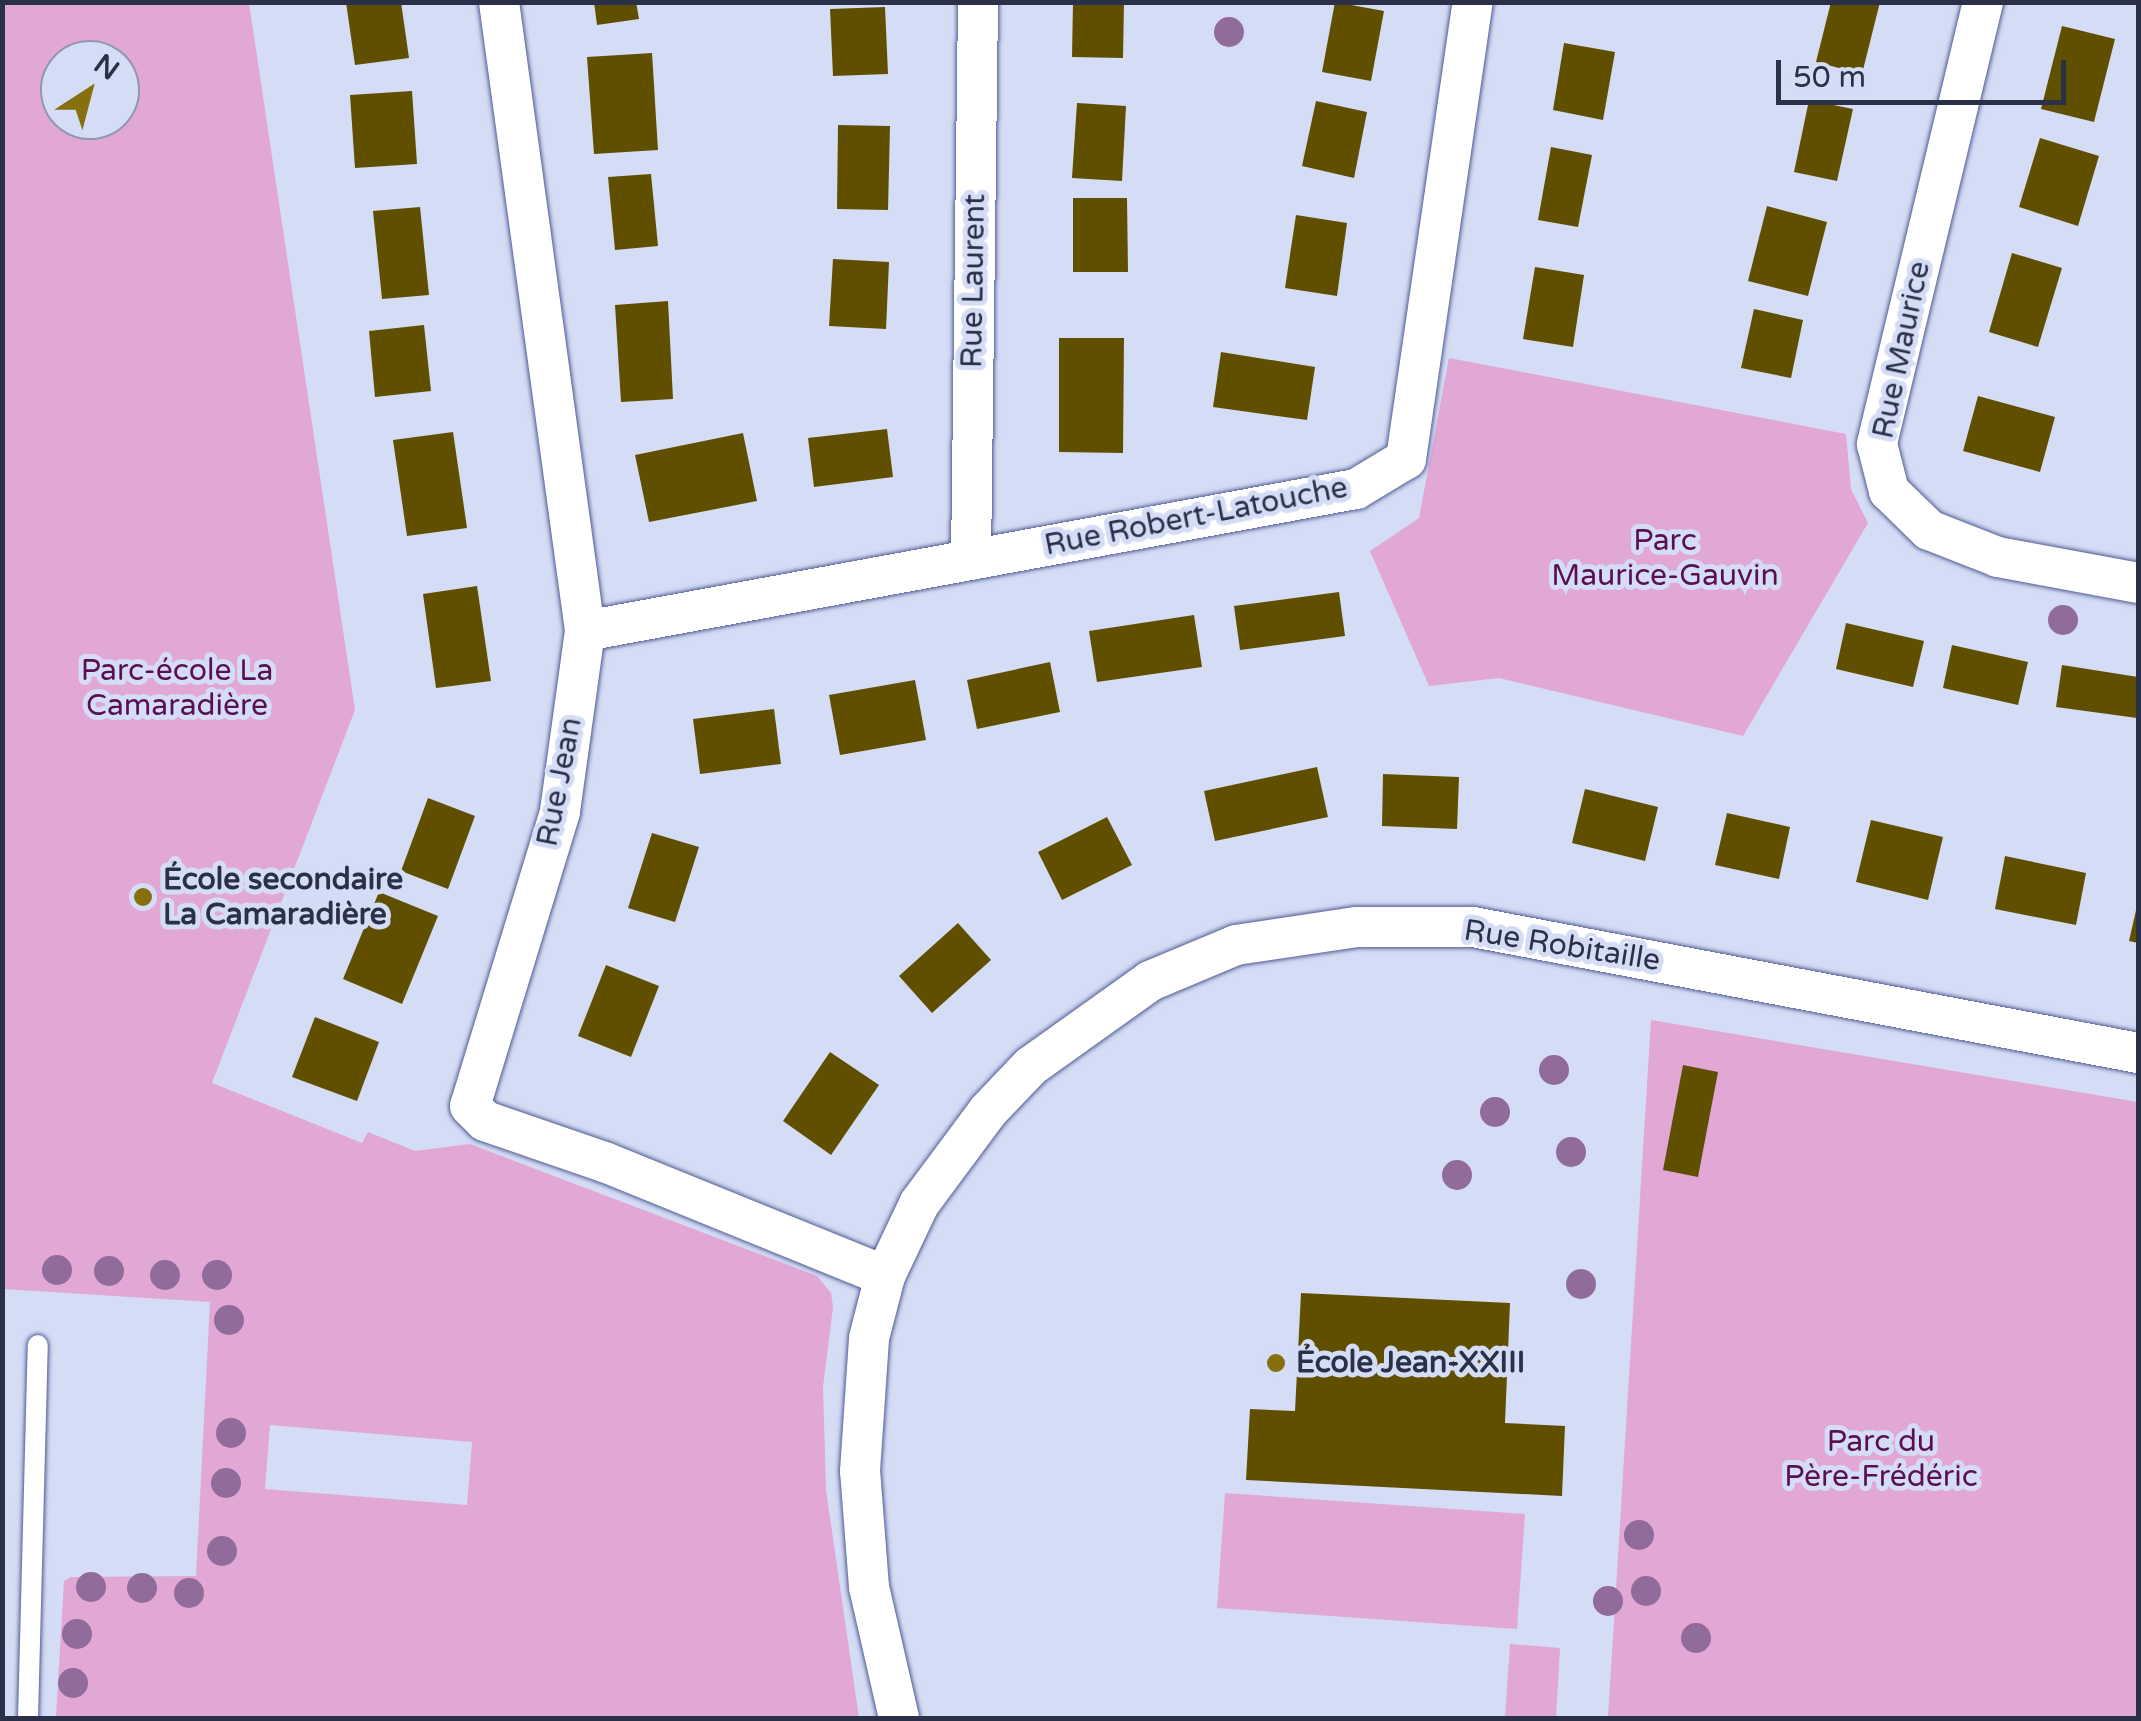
<!DOCTYPE html>
<meta charset="utf-8">
<style>
body{margin:0}
#map{position:relative;width:2141px;height:1721px;overflow:hidden;background:#d5dcf5;font-family:"Varela Round",sans-serif}
div>[style]{position:absolute}
.green>*{inset:0;background:#e1a7d5}
.building>*{inset:0;background:#614f00}
.roads{filter:drop-shadow(0 0 2px #505c93) drop-shadow(0 0 2px #505c93)}
.lane>*{height:20px;margin:-10px;padding:0 10px;transform-origin:10px;border-radius:10px;background:#fff}
.street>*{height:40px;margin:-20px;padding:0 20px;transform-origin:20px;border-radius:20px;background:#fff}
.trees>*{width:30px;height:30px;margin:-15px;border-radius:50%;background:#916b9a}
.dots>*{width:28px;height:28px;translate:-50% -50%;box-sizing:border-box;border:5px solid #d5dcf5;border-radius:50%}
span{translate:-50% -50%;white-space:nowrap;text-align:center;line-height:1.15;-webkit-text-stroke:10px #d5dcf5;paint-order:stroke}
.street-label{font-size:30px;color:#2b3049}
.park-label{font-size:30px;color:#590f50}
.poi-label{font-size:30px;color:#2b3049;font-weight:700}
.left{translate:0 -50%;text-align:left}
.frame{position:absolute;inset:0;border:5px solid #2b3049;pointer-events:none}
.north{position:absolute;left:40px;top:40px;width:100px;height:100px;box-sizing:border-box;background:#d5dcf5;border:2px solid #9197b0;border-radius:50%;rotate:36deg;font-size:28px;font-weight:700;line-height:40px;text-align:center;color:#2b3049}
.north::after{content:'';display:block;margin:auto;width:35px;height:45px;background:#866f0e;clip-path:polygon(50% 0,100% 100%,50% 72%,0 100%)}
.scale{position:absolute;left:1776px;top:60px;width:290px;height:45px;box-sizing:border-box;border:5px solid #2b3049;border-top:0;padding-left:12px;font-size:30px;line-height:35px;white-space:nowrap;color:#2b3049;-webkit-text-stroke:8px #d5dcf5;paint-order:stroke}
</style>
<div id="map">
<div class="green">
<div style="clip-path:polygon(evenodd,2px 3px,249px 3px,355px 710px,212px 1083px,362px 1143px,368px 1132px,415px 1151px,470px 1144px,817px 1276px,831px 1293px,833px 1307px,823px 1387px,826px 1490px,859px 1718px,56px 1718px,64px 1581px,71px 1577px,196px 1576px,210px 1302px,3px 1289px,2px 3px,120px 60px,120px 120px,60px 120px,60px 60px,120px 60px,2px 3px,270px 1425px,472px 1442px,467px 1505px,265px 1489px,270px 1425px)"></div>
<div style="clip-path:polygon(1449px 358px,1846px 434px,1851px 489px,1868px 523px,1743px 736px,1499px 678px,1429px 686px,1370px 551px,1419px 518px)"></div>
<div style="clip-path:polygon(1651px 1020px,2138px 1102px,2138px 1718px,1608px 1718px)"></div>
<div style="clip-path:polygon(1225px 1493px,1525px 1514px,1517px 1629px,1217px 1608px)"></div>
<div style="clip-path:polygon(1510px 1644px,1560px 1648px,1556px 1718px,1505px 1718px)"></div>
</div>
<div class="building">
<div style="clip-path:polygon(346px 2px,401px 2px,409px 58px,355px 65px)"></div>
<div style="clip-path:polygon(594px 2px,636px 2px,639px 19px,597px 25px)"></div>
<div style="clip-path:polygon(1073px 2px,1124px 2px,1123px 58px,1072px 57px)"></div>
<div style="clip-path:polygon(1335px 2px,1384px 11px,1371px 81px,1322px 72px)"></div>
<div style="clip-path:polygon(1831px 2px,1880px 2px,1862px 74px,1816px 62px)"></div>
<div style="clip-path:polygon(885px 7px,888px 74px,833px 76px,830px 9px)"></div>
<div style="clip-path:polygon(2062px 26px,2115px 39px,2094px 122px,2041px 109px)"></div>
<div style="clip-path:polygon(1564px 43px,1615px 52px,1603px 120px,1553px 110px)"></div>
<div style="clip-path:polygon(652px 53px,658px 150px,594px 154px,587px 57px)"></div>
<div style="clip-path:polygon(412px 91px,417px 164px,355px 168px,350px 95px)"></div>
<div style="clip-path:polygon(1809px 100px,1853px 109px,1837px 181px,1794px 172px)"></div>
<div style="clip-path:polygon(1316px 101px,1367px 112px,1354px 178px,1302px 166px)"></div>
<div style="clip-path:polygon(1077px 103px,1126px 106px,1122px 181px,1072px 178px)"></div>
<div style="clip-path:polygon(838px 125px,890px 126px,888px 210px,837px 209px)"></div>
<div style="clip-path:polygon(2040px 138px,2099px 156px,2078px 226px,2019px 207px)"></div>
<div style="clip-path:polygon(1551px 147px,1592px 155px,1578px 227px,1538px 220px)"></div>
<div style="clip-path:polygon(651px 174px,658px 246px,615px 250px,608px 177px)"></div>
<div style="clip-path:polygon(1073px 198px,1127px 198px,1128px 272px,1073px 272px)"></div>
<div style="clip-path:polygon(1767px 206px,1827px 222px,1808px 296px,1748px 281px)"></div>
<div style="clip-path:polygon(420px 207px,429px 295px,382px 299px,373px 211px)"></div>
<div style="clip-path:polygon(1296px 215px,1347px 223px,1337px 296px,1285px 288px)"></div>
<div style="clip-path:polygon(2012px 253px,2062px 268px,2038px 347px,1989px 332px)"></div>
<div style="clip-path:polygon(833px 259px,889px 262px,886px 329px,829px 326px)"></div>
<div style="clip-path:polygon(1535px 267px,1584px 275px,1573px 347px,1523px 339px)"></div>
<div style="clip-path:polygon(668px 301px,673px 399px,621px 402px,615px 305px)"></div>
<div style="clip-path:polygon(1754px 309px,1803px 320px,1791px 378px,1741px 368px)"></div>
<div style="clip-path:polygon(424px 325px,431px 391px,375px 397px,369px 331px)"></div>
<div style="clip-path:polygon(1059px 338px,1124px 338px,1123px 453px,1059px 452px)"></div>
<div style="clip-path:polygon(1221px 352px,1315px 367px,1307px 420px,1213px 407px)"></div>
<div style="clip-path:polygon(1978px 396px,2055px 417px,2040px 472px,1963px 451px)"></div>
<div style="clip-path:polygon(887px 429px,893px 477px,814px 487px,808px 438px)"></div>
<div style="clip-path:polygon(453px 432px,467px 528px,407px 536px,393px 440px)"></div>
<div style="clip-path:polygon(743px 433px,757px 501px,649px 522px,635px 455px)"></div>
<div style="clip-path:polygon(477px 586px,491px 681px,436px 688px,423px 594px)"></div>
<div style="clip-path:polygon(1339px 592px,1345px 636px,1240px 650px,1234px 606px)"></div>
<div style="clip-path:polygon(1194px 615px,1202px 667px,1097px 682px,1089px 631px)"></div>
<div style="clip-path:polygon(1846px 623px,1924px 641px,1913px 687px,1836px 669px)"></div>
<div style="clip-path:polygon(1952px 645px,2028px 662px,2018px 705px,1943px 688px)"></div>
<div style="clip-path:polygon(1050px 662px,1060px 712px,977px 729px,967px 680px)"></div>
<div style="clip-path:polygon(2062px 665px,2138px 677px,2137px 718px,2056px 707px)"></div>
<div style="clip-path:polygon(915px 680px,926px 740px,840px 755px,829px 695px)"></div>
<div style="clip-path:polygon(774px 709px,781px 764px,700px 774px,693px 719px)"></div>
<div style="clip-path:polygon(1317px 767px,1328px 817px,1215px 841px,1204px 791px)"></div>
<div style="clip-path:polygon(1383px 774px,1459px 777px,1457px 829px,1382px 826px)"></div>
<div style="clip-path:polygon(1585px 789px,1658px 807px,1645px 861px,1572px 843px)"></div>
<div style="clip-path:polygon(428px 798px,475px 816px,448px 889px,401px 871px)"></div>
<div style="clip-path:polygon(1727px 813px,1790px 827px,1779px 879px,1715px 865px)"></div>
<div style="clip-path:polygon(1107px 817px,1132px 865px,1062px 900px,1038px 852px)"></div>
<div style="clip-path:polygon(1871px 820px,1943px 837px,1928px 900px,1856px 882px)"></div>
<div style="clip-path:polygon(652px 833px,699px 847px,675px 922px,628px 908px)"></div>
<div style="clip-path:polygon(2005px 856px,2086px 873px,2076px 925px,1995px 909px)"></div>
<div style="clip-path:polygon(379px 892px,438px 916px,402px 1004px,343px 979px)"></div>
<div style="clip-path:polygon(2137px 906px,2138px 906px,2138px 943px,2129px 941px)"></div>
<div style="clip-path:polygon(958px 923px,991px 960px,932px 1013px,899px 976px)"></div>
<div style="clip-path:polygon(606px 965px,659px 986px,631px 1057px,578px 1036px)"></div>
<div style="clip-path:polygon(315px 1017px,379px 1042px,357px 1101px,292px 1077px)"></div>
<div style="clip-path:polygon(830px 1052px,879px 1085px,831px 1155px,783px 1121px)"></div>
<div style="clip-path:polygon(1683px 1065px,1718px 1072px,1698px 1177px,1663px 1170px)"></div>
<div style="clip-path:polygon(1301px 1293px,1510px 1303px,1505px 1423px,1565px 1426px,1562px 1496px,1246px 1480px,1250px 1409px,1295px 1411px)"></div>
</div>
<div class="roads">
<div class="lane">
<div style="left:28px;top:1718px;width:373px;rotate:-88.5deg"></div>
</div>
<div class="street">
<div style="left:499px;top:2px;width:635px;rotate:82.21deg"></div>
<div style="left:585px;top:631px;width:183px;rotate:97.9deg"></div>
<div style="left:560px;top:812px;width:307px;rotate:107deg"></div>
<div style="left:470px;top:1106px;width:21px;rotate:45deg"></div>
<div style="left:485px;top:1121px;width:129px;rotate:19deg"></div>
<div style="left:607px;top:1163px;width:300px;rotate:22.1deg"></div>
<div style="left:1983px;top:2px;width:455px;rotate:103.5deg"></div>
<div style="left:1877px;top:444px;width:49px;rotate:75.7deg"></div>
<div style="left:1889px;top:491px;width:56px;rotate:44.3deg"></div>
<div style="left:1929px;top:530px;width:74px;rotate:21.4deg"></div>
<div style="left:1998px;top:557px;width:142px;rotate:10.5deg"></div>
<div style="left:971px;top:560px;width:558px;rotate:-89.28deg"></div>
<div style="left:585px;top:631px;width:784px;rotate:-10.44deg"></div>
<div style="left:1356px;top:489px;width:58px;rotate:-31deg"></div>
<div style="left:1406px;top:459px;width:462px;rotate:-81.7deg"></div>
<div style="left:899px;top:1718px;width:134px;rotate:-102.9deg"></div>
<div style="left:869px;top:1587px;width:116px;rotate:-94.4deg"></div>
<div style="left:860px;top:1471px;width:133px;rotate:-86.1deg"></div>
<div style="left:869px;top:1338px;width:64px;rotate:-75.5deg"></div>
<div style="left:885px;top:1276px;width:80px;rotate:-64.7deg"></div>
<div style="left:919px;top:1204px;width:116px;rotate:-53.4deg"></div>
<div style="left:988px;top:1111px;width:62px;rotate:-46.3deg"></div>
<div style="left:1031px;top:1066px;width:146px;rotate:-35.5deg"></div>
<div style="left:1150px;top:981px;width:93px;rotate:-22.7deg"></div>
<div style="left:1236px;top:945px;width:121px;rotate:-8.5deg"></div>
<div style="left:1356px;top:927px;width:117px"></div>
<div style="left:1473px;top:927px;width:677px;rotate:10.73deg"></div>
</div>
</div>
<div class="trees">
<div style="left:1229px;top:32px"></div>
<div style="left:2063px;top:620px"></div>
<div style="left:1554px;top:1070px"></div>
<div style="left:1495px;top:1112px"></div>
<div style="left:1571px;top:1152px"></div>
<div style="left:1457px;top:1175px"></div>
<div style="left:57px;top:1270px"></div>
<div style="left:109px;top:1271px"></div>
<div style="left:165px;top:1275px"></div>
<div style="left:217px;top:1275px"></div>
<div style="left:1581px;top:1284px"></div>
<div style="left:229px;top:1320px"></div>
<div style="left:231px;top:1433px"></div>
<div style="left:226px;top:1483px"></div>
<div style="left:1639px;top:1535px"></div>
<div style="left:222px;top:1551px"></div>
<div style="left:91px;top:1587px"></div>
<div style="left:142px;top:1588px"></div>
<div style="left:1646px;top:1591px"></div>
<div style="left:189px;top:1593px"></div>
<div style="left:1608px;top:1601px"></div>
<div style="left:77px;top:1634px"></div>
<div style="left:1696px;top:1638px"></div>
<div style="left:73px;top:1683px"></div>
</div>
<div class="dots">
<div style="left:143px;top:897px;background:#866f0e"></div>
<div style="left:1276px;top:1363px;background:#866f0e"></div>
</div>
<div class="street-label">
<span style="left:974px;top:281px;rotate:-89deg">Rue Laurent</span>
<span style="left:1902px;top:350px;rotate:-78deg">Rue Maurice</span>
<span style="left:1196px;top:517px;rotate:-11deg">Rue Robert-Latouche</span>
<span style="left:560px;top:782px;rotate:-79deg">Rue Jean</span>
<span style="left:1562px;top:946px;rotate:9deg">Rue Robitaille</span>
</div>
<div class="park-label">
<span style="left:1665px;top:558px">Parc<br>Maurice-Gauvin</span>
<span style="left:177px;top:688px">Parc-école La<br>Camaradière</span>
<span style="left:1881px;top:1459px">Parc du<br>Père-Frédéric</span>
</div>
<div class="poi-label">
<span class="left" style="left:163px;top:897px">École secondaire<br>La Camaradière</span>
<span class="left" style="left:1296px;top:1363px">École Jean-XXIII</span>
</div>
<div class="frame"></div>
<div class="north">N</div>
<div class="scale">50 m</div>
</div>
